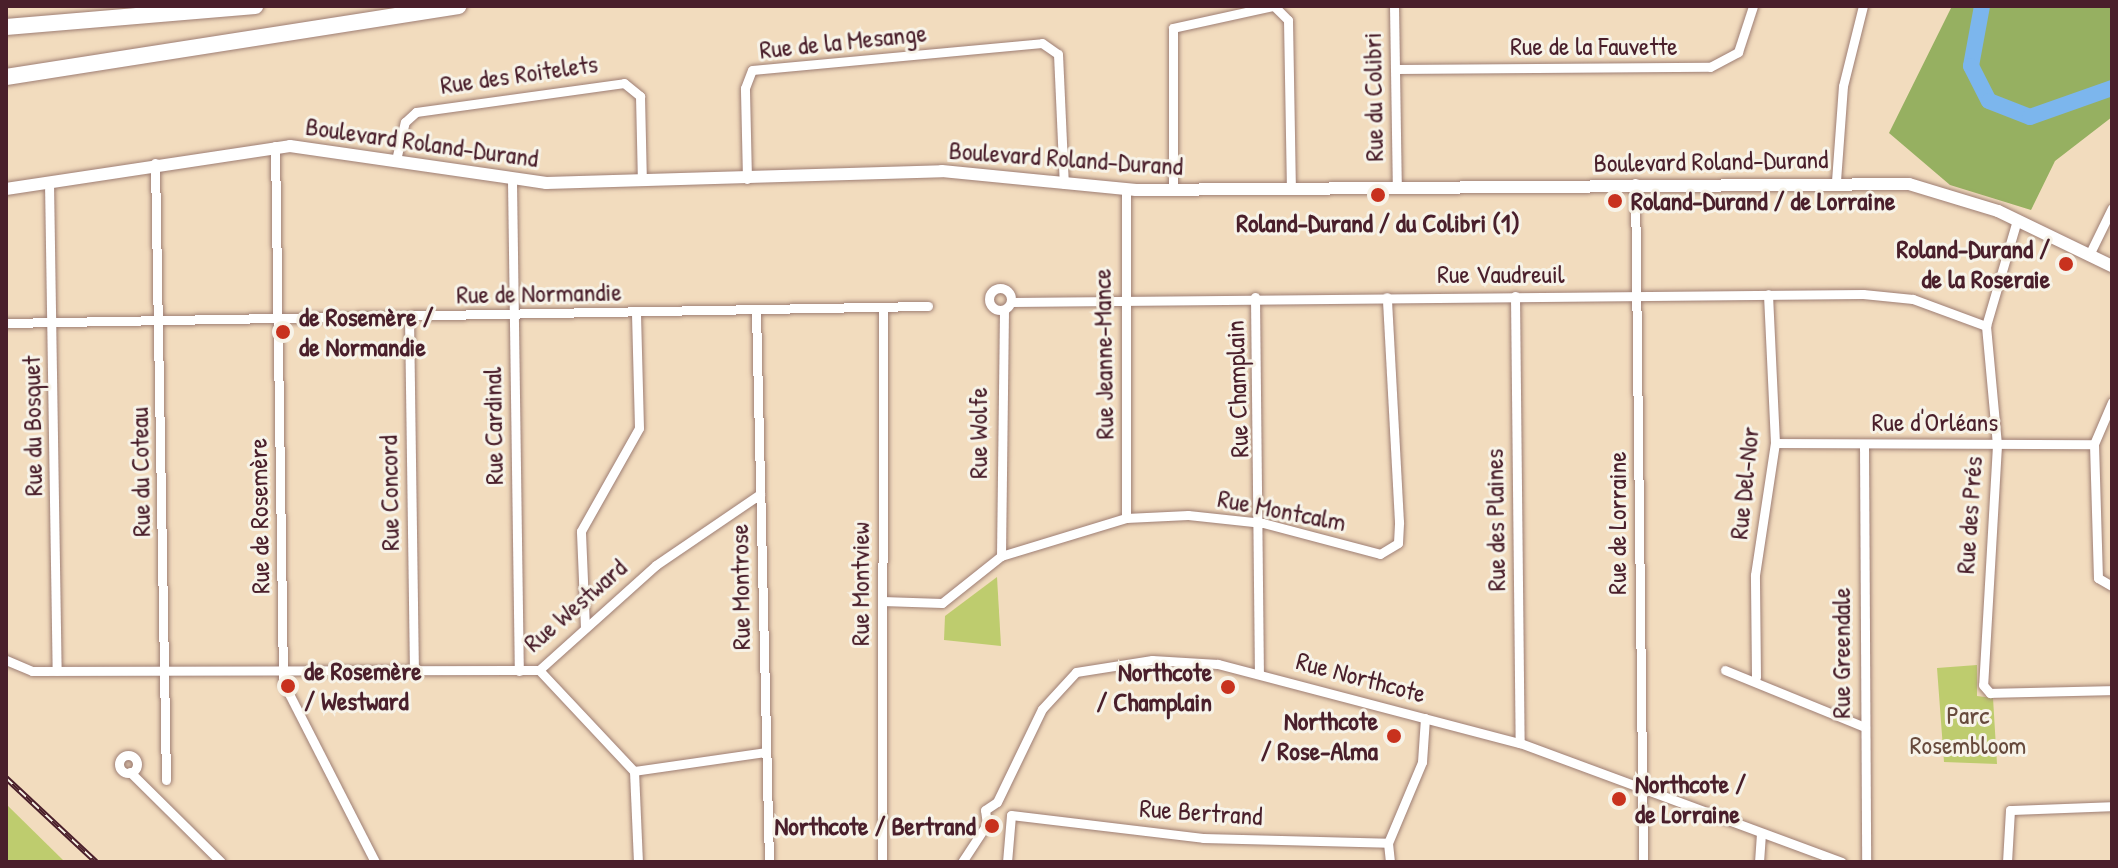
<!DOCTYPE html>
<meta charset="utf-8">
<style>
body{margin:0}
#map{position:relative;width:2118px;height:868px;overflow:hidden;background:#f2dcbe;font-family:"Patrick Hand",sans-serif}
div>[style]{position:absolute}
.green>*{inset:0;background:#becc6e}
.forest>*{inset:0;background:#96b061}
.river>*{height:16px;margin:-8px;padding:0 8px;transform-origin:8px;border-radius:8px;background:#7cb6ed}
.roads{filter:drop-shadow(0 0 2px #9e7e74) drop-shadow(0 0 2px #9e7e74)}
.street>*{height:9px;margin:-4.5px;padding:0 4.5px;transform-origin:4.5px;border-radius:4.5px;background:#fff}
.street>.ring{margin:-4.5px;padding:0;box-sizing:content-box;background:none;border:9px solid #fff;border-radius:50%}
.secondary>*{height:12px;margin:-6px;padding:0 6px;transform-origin:6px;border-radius:6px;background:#fff}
.highway>*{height:16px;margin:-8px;padding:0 8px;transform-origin:8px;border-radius:8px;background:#fff}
.rail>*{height:6px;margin-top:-3px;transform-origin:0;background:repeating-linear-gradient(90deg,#f7f3e8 0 9px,#4a1f2b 0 18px);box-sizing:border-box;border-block:2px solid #4a1f2b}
.dots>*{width:22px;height:22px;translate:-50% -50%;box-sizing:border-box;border:4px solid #f7f3e8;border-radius:50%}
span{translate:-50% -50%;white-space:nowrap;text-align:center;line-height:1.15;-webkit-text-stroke:6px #f7f3e8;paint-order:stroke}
.street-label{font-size:26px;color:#4a1f2b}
.poi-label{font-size:26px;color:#4a1f2b;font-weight:700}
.left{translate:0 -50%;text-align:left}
.right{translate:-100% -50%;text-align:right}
.park-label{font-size:26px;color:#674a3c}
.frame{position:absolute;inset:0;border:8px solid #4a1f2b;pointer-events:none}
</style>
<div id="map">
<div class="green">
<div style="clip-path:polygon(997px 577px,1001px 646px,944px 640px,945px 616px)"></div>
<div style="clip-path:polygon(1977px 665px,1977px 696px,1993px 698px,1997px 764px,1944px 762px,1937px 668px)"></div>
<div style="clip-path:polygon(6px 804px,65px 862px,6px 862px)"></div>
</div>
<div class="forest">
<div style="clip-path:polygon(1952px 6px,2112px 6px,2112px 117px,2055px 161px,2031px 210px,1950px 185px,1889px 133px)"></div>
</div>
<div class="river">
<div style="left:1982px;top:6px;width:61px;rotate:100.4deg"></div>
<div style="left:1971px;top:66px;width:39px;rotate:63deg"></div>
<div style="left:1989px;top:101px;width:44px;rotate:21.3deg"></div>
<div style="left:2030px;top:117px;width:87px;rotate:-19.5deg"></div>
</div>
<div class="roads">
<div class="street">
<div style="left:1274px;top:6px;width:20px;rotate:45deg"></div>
<div style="left:1288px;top:20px;width:168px;rotate:89deg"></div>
<div style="left:1394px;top:6px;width:181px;rotate:89.1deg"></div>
<div style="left:1396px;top:69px;width:314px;rotate:-0.4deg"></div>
<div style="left:1710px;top:67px;width:32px;rotate:-28deg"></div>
<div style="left:1738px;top:52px;width:48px;rotate:-71.9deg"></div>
<div style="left:275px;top:146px;width:536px;rotate:89.14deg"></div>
<div style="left:283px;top:682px;width:202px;rotate:62.9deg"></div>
<div style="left:396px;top:160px;width:39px;rotate:-77deg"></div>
<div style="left:405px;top:122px;width:15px;rotate:-42deg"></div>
<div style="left:416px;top:112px;width:210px;rotate:-7.9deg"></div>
<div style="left:624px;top:83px;width:21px;rotate:39deg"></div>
<div style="left:640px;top:96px;width:85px;rotate:88.7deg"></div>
<div style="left:155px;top:163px;width:617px;rotate:88.98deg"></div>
<div style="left:747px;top:179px;width:91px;rotate:-91.3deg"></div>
<div style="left:745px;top:88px;width:19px;rotate:-69deg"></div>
<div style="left:752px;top:70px;width:291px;rotate:-5.3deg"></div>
<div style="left:1042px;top:43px;width:19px;rotate:35deg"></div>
<div style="left:1058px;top:54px;width:130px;rotate:87.4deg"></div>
<div style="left:512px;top:181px;width:490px;rotate:89.2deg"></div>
<div style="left:1836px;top:181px;width:95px;rotate:-85.8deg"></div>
<div style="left:1843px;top:86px;width:82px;rotate:-76deg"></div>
<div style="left:49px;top:182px;width:489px;rotate:89.1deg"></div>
<div style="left:1635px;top:183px;width:679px;rotate:89.32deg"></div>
<div style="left:1126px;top:190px;width:328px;rotate:90deg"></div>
<div style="left:1173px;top:190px;width:162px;rotate:-90deg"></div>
<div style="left:1173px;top:28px;width:102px;rotate:-12.4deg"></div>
<div style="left:2017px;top:220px;width:110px;rotate:106.3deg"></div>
<div style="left:1986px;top:326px;width:120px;rotate:84.7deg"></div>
<div style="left:1997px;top:445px;width:240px;rotate:93.3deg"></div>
<div style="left:1983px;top:685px;width:11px;rotate:49deg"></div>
<div style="left:1990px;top:693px;width:122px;rotate:-1.4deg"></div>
<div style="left:2089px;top:255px;width:52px;rotate:-63.9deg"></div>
<div class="ring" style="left:989px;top:288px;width:13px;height:13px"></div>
<div style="left:1515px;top:296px;width:447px;rotate:89.4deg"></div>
<div style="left:1255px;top:297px;width:375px;rotate:89.4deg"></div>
<div style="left:1011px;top:302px;width:852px;rotate:-0.54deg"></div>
<div style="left:1863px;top:294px;width:50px;rotate:5.7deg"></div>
<div style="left:1913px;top:299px;width:78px;rotate:20.3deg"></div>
<div style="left:756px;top:311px;width:551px;rotate:88.65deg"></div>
<div style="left:409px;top:316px;width:354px;rotate:89.2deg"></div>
<div style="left:6px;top:323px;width:922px;rotate:-1.06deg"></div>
<div style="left:2112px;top:402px;width:46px;rotate:113.2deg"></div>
<div style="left:2094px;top:444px;width:134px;rotate:88.3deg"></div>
<div style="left:2098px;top:578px;width:16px;rotate:30deg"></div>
<div style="left:1775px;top:443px;width:319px;rotate:0.2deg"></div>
<div style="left:1864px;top:444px;width:418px;rotate:89.7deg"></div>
<div style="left:1001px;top:556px;width:245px;rotate:-89.3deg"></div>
<div style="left:882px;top:601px;width:60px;rotate:1.9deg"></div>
<div style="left:942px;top:603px;width:75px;rotate:-38.5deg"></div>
<div style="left:1001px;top:556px;width:131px;rotate:-16.9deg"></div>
<div style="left:1126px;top:518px;width:62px;rotate:-2.8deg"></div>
<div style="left:1188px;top:515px;width:75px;rotate:6.1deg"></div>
<div style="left:1263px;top:523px;width:121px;rotate:14.8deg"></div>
<div style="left:1380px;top:554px;width:21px;rotate:-31deg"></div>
<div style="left:1398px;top:543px;width:21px;rotate:-87deg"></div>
<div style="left:1399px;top:522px;width:225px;rotate:-93.1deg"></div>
<div style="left:585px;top:628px;width:97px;rotate:-92.4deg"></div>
<div style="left:581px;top:531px;width:118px;rotate:-60.6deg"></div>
<div style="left:639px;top:428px;width:114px;rotate:-91.5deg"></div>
<div style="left:6px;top:660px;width:28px;rotate:23deg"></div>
<div style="left:32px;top:671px;width:507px;rotate:-0.11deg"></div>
<div style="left:539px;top:670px;width:157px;rotate:-41.9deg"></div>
<div style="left:656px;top:565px;width:126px;rotate:-34.3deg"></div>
<div style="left:539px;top:670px;width:139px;rotate:46.8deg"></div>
<div style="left:634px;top:771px;width:91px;rotate:87.5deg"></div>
<div style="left:1725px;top:670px;width:148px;rotate:22.2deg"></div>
<div style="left:1756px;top:677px;width:102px;rotate:-90.6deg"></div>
<div style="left:1755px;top:575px;width:134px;rotate:-81.4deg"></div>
<div style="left:1775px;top:443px;width:149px;rotate:-92.7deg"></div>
<div class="ring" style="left:119px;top:755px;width:9px;height:9px"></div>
<div style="left:634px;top:771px;width:133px;rotate:-8.2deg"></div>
<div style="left:130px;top:772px;width:128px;rotate:44.7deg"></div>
<div style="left:997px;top:802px;width:103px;rotate:-64.2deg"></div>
<div style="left:1042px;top:709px;width:50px;rotate:-47.4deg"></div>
<div style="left:1076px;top:672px;width:77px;rotate:-9deg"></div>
<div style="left:1152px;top:660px;width:66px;rotate:3.5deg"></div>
<div style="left:1218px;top:664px;width:312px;rotate:14.7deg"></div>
<div style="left:1520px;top:743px;width:343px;rotate:20.3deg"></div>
<div style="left:1011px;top:815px;width:193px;rotate:6.8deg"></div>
<div style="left:1203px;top:838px;width:185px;rotate:1.5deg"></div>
<div style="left:987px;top:824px;width:14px;rotate:-98deg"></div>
<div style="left:985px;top:810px;width:14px;rotate:-34deg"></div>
<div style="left:882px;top:862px;width:555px;rotate:-89.9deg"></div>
<div style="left:962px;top:862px;width:45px;rotate:-56.7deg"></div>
<div style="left:1007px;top:862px;width:47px;rotate:-85.1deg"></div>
<div style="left:1390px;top:862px;width:19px;rotate:-96deg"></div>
<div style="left:1388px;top:843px;width:88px;rotate:-67.2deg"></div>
<div style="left:1422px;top:762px;width:44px;rotate:-86.1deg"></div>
<div style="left:1759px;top:862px;width:28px;rotate:-86deg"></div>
<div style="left:2007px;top:862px;width:52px;rotate:-86.7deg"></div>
<div style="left:2010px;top:810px;width:102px;rotate:-2.2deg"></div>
</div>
<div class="secondary">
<div style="left:6px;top:189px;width:287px;rotate:-8.6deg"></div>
<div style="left:290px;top:146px;width:259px;rotate:8.2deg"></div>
<div style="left:546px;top:183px;width:396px;rotate:-1.7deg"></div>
<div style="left:942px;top:171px;width:195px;rotate:5.6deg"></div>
<div style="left:1136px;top:190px;width:773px;rotate:-0.44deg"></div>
<div style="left:1909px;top:184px;width:93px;rotate:16.9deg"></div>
<div style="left:1998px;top:211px;width:127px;rotate:25.8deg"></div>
</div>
<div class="highway">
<div style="left:6px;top:27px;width:250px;rotate:-4.8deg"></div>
<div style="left:6px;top:77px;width:458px;rotate:-8.9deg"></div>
</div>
</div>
<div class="rail">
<div style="left:6px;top:778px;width:123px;rotate:43deg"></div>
</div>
<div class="dots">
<div style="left:1378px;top:195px;background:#c8321e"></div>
<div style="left:1615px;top:201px;background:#c8321e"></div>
<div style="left:2066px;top:264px;background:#c8321e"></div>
<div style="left:283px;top:332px;background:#c8321e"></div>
<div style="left:288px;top:686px;background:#c8321e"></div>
<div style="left:1228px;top:687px;background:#c8321e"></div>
<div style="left:1394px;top:736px;background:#c8321e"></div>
<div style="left:1619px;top:799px;background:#c8321e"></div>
<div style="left:992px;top:826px;background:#c8321e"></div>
</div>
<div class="street-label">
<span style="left:843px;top:41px;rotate:-6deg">Rue de la Mesange</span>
<span style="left:1594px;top:46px">Rue de la Fauvette</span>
<span style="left:519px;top:74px;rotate:-8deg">Rue des Roitelets</span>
<span style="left:1373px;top:97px;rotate:-91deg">Rue du Colibri</span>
<span style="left:422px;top:142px;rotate:8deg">Boulevard Roland-Durand</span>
<span style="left:1066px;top:158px;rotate:4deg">Boulevard Roland-Durand</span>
<span style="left:1711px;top:161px;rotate:-1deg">Boulevard Roland-Durand</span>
<span style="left:1501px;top:274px">Rue Vaudreuil</span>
<span style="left:539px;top:293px;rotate:-1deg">Rue de Normandie</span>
<span style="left:1103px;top:354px;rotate:-91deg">Rue Jeanne-Mance</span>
<span style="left:1237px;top:389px;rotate:-92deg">Rue Champlain</span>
<span style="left:1935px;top:422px">Rue d'Orléans</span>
<span style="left:32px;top:426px;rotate:-91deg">Rue du Bosquet</span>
<span style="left:493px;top:426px;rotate:-91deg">Rue Cardinal</span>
<span style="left:978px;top:433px;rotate:-90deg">Rue Wolfe</span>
<span style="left:140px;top:472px;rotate:-91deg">Rue du Coteau</span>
<span style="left:1744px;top:483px;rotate:-84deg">Rue Del-Nor</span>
<span style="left:389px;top:493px;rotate:-91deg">Rue Concord</span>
<span style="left:1282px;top:510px;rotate:11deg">Rue Montcalm</span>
<span style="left:1969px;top:515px;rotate:-86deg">Rue des Prés</span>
<span style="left:259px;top:516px;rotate:-91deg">Rue de Rosemère</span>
<span style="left:1495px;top:520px;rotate:-91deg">Rue des Plaines</span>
<span style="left:1617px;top:523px;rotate:-90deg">Rue de Lorraine</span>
<span style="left:860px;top:584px;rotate:-90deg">Rue Montview</span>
<span style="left:740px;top:587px;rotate:-91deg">Rue Montrose</span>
<span style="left:575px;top:605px;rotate:-41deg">Rue Westward</span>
<span style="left:1841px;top:653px;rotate:-90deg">Rue Greendale</span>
<span style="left:1361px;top:677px;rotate:15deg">Rue Northcote</span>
<span style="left:1201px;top:812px;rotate:4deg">Rue Bertrand</span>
</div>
<div class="poi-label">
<span class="left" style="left:1631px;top:201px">Roland-Durand / de Lorraine</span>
<span style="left:1378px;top:223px">Roland-Durand / du Colibri (1)</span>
<span class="right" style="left:2050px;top:264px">Roland-Durand /<br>de la Roseraie</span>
<span class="left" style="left:299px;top:332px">de Rosemère /<br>de Normandie</span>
<span class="left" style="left:304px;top:686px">de Rosemère<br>/ Westward</span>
<span class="right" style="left:1212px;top:687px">Northcote<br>/ Champlain</span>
<span class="right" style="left:1378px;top:736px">Northcote<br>/ Rose-Alma</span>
<span class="left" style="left:1635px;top:799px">Northcote /<br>de Lorraine</span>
<span class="right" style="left:976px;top:826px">Northcote / Bertrand</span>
</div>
<div class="park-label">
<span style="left:1968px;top:730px">Parc<br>Rosembloom</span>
</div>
<div class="frame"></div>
</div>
